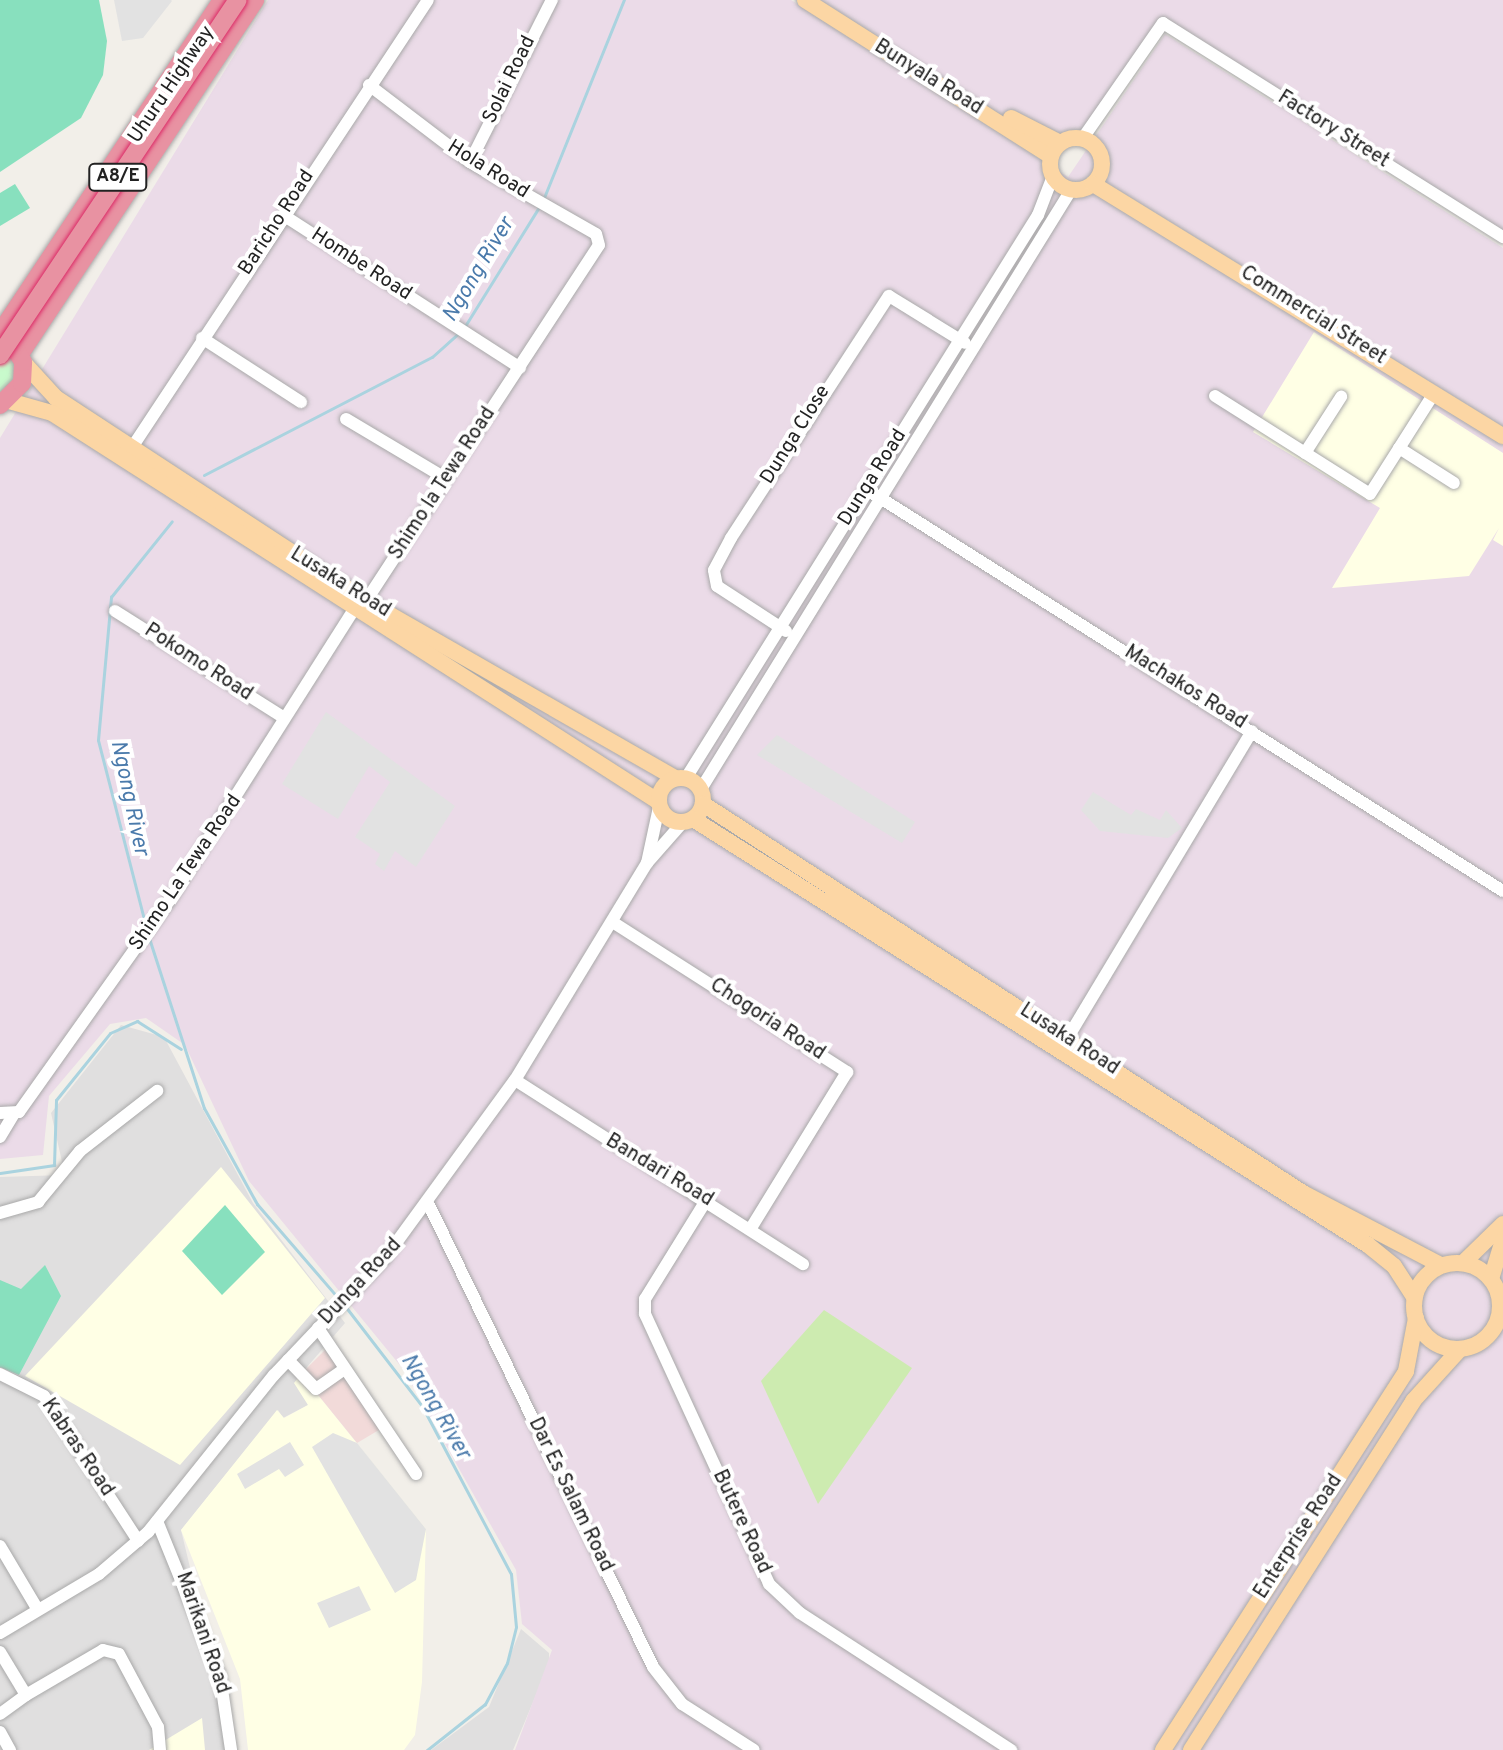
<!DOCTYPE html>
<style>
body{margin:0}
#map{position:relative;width:1503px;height:1750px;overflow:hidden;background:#f2efe9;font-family:Overpass,sans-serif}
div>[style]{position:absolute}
.residential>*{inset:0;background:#e0dfdf}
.commercial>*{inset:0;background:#f2dad9}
.industrial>*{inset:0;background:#ebdbe8}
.education>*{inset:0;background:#ffffe5}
.grass>*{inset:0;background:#cdebb0}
.park>*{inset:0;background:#c8facc}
.pitch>*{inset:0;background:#88e0be}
.parking>*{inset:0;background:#e2e2e2}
.stream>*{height:3px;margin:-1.5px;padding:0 1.5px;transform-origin:1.5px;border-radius:1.5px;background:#aad3df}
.roads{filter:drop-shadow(0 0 2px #a9a9a9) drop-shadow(0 0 2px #a9a9a9)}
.minor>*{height:12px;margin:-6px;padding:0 6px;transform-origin:6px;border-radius:6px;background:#fff}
.major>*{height:16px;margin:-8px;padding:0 8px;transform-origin:8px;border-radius:8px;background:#fcd6a4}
.major>.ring{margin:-8px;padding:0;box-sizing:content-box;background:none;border:16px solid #fcd6a4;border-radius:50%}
.highway>*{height:18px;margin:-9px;padding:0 9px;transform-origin:9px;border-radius:9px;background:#e892a2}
.bridges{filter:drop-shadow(0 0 2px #dc2a67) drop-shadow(0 0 2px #dc2a67)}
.highway-bridge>*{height:18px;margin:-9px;padding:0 9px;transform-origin:9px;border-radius:9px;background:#e892a2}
span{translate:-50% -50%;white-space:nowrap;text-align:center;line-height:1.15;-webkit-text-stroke:8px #fff;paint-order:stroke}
.shield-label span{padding:2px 6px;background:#fff;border:2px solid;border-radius:6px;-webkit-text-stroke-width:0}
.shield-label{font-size:18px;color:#222;font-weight:700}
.street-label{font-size:20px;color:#222}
.water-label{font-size:22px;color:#4a7aab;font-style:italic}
</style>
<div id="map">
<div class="residential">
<div style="clip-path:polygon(121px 1025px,164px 1037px,253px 1203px,345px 1323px,301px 1374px,308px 1405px,283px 1418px,278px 1410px,181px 1530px,234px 1750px,0 1750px,0 1177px,65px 1175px,51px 1113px)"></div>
<div style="clip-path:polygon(521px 1629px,549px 1653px,549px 1664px,513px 1750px,431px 1750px,489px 1707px)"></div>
</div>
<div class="commercial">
<div style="clip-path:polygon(325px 1350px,384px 1427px,357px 1443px,301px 1374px)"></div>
</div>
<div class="industrial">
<div style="clip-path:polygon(268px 0,791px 0,1068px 177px,1165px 34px,1503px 248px,1503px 1750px,515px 1750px,552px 1650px,522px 1624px,516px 1570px,403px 1369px,249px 1181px,185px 1045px,146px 1018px,110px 1024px,49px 1096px,43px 1155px,0 1159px,0 438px)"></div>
<div style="clip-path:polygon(819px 0,1503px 0,1503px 231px,1162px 17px,1085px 138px,1050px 149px)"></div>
</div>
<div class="education">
<div style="clip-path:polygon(1314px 332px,1503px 453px,1503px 546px,1493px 540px,1499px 528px,1469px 576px,1332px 588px,1380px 508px,1253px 432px)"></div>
<div style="clip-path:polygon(221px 1167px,325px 1298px,180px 1465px,25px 1376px)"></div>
<div style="clip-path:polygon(301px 1374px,426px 1529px,422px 1682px,415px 1735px,404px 1750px,248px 1750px,240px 1679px,181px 1530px,277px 1410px,284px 1418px,308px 1405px,294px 1383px)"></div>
<div style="clip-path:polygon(202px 1718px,205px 1750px,149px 1750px)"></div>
</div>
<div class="grass">
<div style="clip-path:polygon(824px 1310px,912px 1368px,818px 1504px,761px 1381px)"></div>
</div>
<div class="park">
<div style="clip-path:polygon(0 344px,16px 364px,13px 384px,0 397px)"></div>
</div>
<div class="pitch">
<div style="clip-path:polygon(0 0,99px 0,107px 41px,103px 75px,81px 118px,0 172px)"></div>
<div style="clip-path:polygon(15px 184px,30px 208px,0 226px,0 193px)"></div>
<div style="clip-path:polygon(225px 1205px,265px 1252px,222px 1295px,182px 1251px)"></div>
<div style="clip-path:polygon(45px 1265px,61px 1296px,19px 1375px,0 1367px,0 1280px,21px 1289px)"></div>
</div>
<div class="parking">
<div style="clip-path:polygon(114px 0,171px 0,172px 1px,143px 38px,122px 41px)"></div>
<div style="clip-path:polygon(326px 712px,455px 806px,416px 867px,395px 851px,384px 871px,375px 864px,380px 854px,355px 837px,390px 782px,369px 766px,338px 819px,282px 784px)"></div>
<div style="clip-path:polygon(777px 735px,915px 822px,902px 843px,757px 755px)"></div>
<div style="clip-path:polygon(1093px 792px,1131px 815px,1136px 809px,1160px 820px,1166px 810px,1182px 828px,1168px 838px,1100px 831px,1081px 810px)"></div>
<div style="clip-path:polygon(333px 1433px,357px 1443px,426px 1529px,416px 1580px,395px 1593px,312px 1447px)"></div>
<div style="clip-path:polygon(290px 1442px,304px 1465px,285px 1477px,279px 1469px,245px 1489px,237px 1474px)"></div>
<div style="clip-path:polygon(359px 1586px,371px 1610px,329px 1628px,317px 1603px)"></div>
</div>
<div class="stream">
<div style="left:543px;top:200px;width:216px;rotate:-68deg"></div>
<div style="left:465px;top:326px;width:140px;rotate:-58.1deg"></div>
<div style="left:204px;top:475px;width:257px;rotate:-27.4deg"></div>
<div style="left:432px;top:357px;width:38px;rotate:-42deg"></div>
<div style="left:146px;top:927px;width:193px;rotate:-104.4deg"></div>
<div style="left:98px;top:740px;width:144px;rotate:-84.8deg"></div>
<div style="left:111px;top:597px;width:97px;rotate:-51.2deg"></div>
<div style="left:149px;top:938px;width:179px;rotate:72.1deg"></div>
<div style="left:204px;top:1108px;width:110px;rotate:61.1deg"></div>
<div style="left:257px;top:1204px;width:127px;rotate:49.2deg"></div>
<div style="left:0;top:1173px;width:55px;rotate:-8.4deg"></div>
<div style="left:54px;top:1165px;width:65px;rotate:-88.2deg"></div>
<div style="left:56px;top:1100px;width:86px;rotate:-51.1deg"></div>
<div style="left:110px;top:1033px;width:30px;rotate:-24deg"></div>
<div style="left:137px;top:1021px;width:52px;rotate:32.5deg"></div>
<div style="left:345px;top:1306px;width:126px;rotate:52.4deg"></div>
<div style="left:422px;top:1406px;width:190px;rotate:62.1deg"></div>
<div style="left:511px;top:1574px;width:53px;rotate:84.6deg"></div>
<div style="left:516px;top:1627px;width:37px;rotate:104deg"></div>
<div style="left:507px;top:1663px;width:47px;rotate:118.2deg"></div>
<div style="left:485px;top:1704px;width:74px;rotate:141.6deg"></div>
</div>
<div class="roads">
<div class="minor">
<div style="left:1083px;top:138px;width:140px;rotate:-55.2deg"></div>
<div style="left:1163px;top:23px;width:402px;rotate:32.2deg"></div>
<div style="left:470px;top:162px;width:182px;rotate:-63.2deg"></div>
<div style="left:283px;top:215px;width:282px;rotate:32.8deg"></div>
<div style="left:202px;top:338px;width:118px;rotate:32.9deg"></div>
<div style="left:1215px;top:396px;width:183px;rotate:32.3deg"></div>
<div style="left:1370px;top:494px;width:120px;rotate:-57.6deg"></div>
<div style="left:346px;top:419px;width:115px;rotate:30.8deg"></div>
<div style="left:1399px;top:448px;width:65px;rotate:32.5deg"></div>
<div style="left:131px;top:449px;width:538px;rotate:-56.52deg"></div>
<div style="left:1305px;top:453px;width:67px;rotate:-57.3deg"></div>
<div style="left:866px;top:489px;width:753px;rotate:32.26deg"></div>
<div style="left:366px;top:601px;width:425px;rotate:-56.8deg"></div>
<div style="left:599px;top:245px;width:11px;rotate:-105deg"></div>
<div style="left:596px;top:234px;width:145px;rotate:-150.3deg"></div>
<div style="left:470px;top:162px;width:127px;rotate:-142.7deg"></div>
<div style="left:115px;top:611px;width:196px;rotate:32.3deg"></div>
<div style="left:786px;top:631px;width:82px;rotate:-146.9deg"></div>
<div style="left:717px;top:586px;width:16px;rotate:-101deg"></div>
<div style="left:714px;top:570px;width:36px;rotate:-62deg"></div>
<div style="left:731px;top:538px;width:289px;rotate:-56.9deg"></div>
<div style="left:889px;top:296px;width:89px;rotate:31.7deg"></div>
<div style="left:686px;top:778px;width:664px;rotate:-57.99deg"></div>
<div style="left:1038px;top:215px;width:42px;rotate:-69deg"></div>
<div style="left:701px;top:789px;width:704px;rotate:-58.3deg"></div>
<div style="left:647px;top:863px;width:57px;rotate:-77.9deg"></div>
<div style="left:614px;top:923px;width:277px;rotate:32.6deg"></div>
<div style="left:847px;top:1072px;width:183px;rotate:121.6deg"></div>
<div style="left:1067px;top:1039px;width:359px;rotate:-59deg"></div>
<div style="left:515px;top:1080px;width:342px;rotate:32.6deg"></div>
<div style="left:0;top:1113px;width:19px;rotate:-3deg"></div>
<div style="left:19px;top:1112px;width:259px;rotate:-54.6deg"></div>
<div style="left:169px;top:901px;width:343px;rotate:-57.6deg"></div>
<div style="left:0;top:1137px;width:26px;rotate:-59deg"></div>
<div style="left:707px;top:1199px;width:118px;rotate:121.8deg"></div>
<div style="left:645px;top:1299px;width:15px;rotate:90deg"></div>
<div style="left:645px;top:1314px;width:297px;rotate:65.3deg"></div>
<div style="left:769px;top:1584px;width:42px;rotate:43.1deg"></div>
<div style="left:800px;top:1613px;width:252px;rotate:33deg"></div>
<div style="left:429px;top:1205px;width:513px;rotate:64.13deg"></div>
<div style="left:653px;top:1667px;width:47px;rotate:51.9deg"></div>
<div style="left:682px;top:1704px;width:85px;rotate:32.6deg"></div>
<div style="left:0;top:1213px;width:40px;rotate:-16deg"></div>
<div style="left:38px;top:1202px;width:66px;rotate:-50.5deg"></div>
<div style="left:80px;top:1151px;width:98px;rotate:-37.9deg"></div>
<div style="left:318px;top:1328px;width:176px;rotate:56.1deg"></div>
<div style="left:288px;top:1360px;width:40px;rotate:46deg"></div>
<div style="left:316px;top:1389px;width:35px;rotate:-35deg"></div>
<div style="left:0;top:1374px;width:49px;rotate:26.6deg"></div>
<div style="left:44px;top:1396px;width:173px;rotate:57deg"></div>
<div style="left:157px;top:1521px;width:167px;rotate:67.9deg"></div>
<div style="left:220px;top:1676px;width:75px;rotate:81.5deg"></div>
<div style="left:0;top:1546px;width:74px;rotate:59.3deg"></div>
<div style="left:0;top:1633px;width:115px;rotate:-30.8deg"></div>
<div style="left:99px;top:1574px;width:65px;rotate:-40.6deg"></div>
<div style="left:148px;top:1532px;width:201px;rotate:-51.3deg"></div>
<div style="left:274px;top:1375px;width:161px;rotate:-46.5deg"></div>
<div style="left:385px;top:1258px;width:220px;rotate:-53.9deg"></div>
<div style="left:515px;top:1080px;width:254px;rotate:-58.7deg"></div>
<div style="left:647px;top:863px;width:55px;rotate:-48.7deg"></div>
<div style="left:0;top:1652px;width:50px;rotate:58.8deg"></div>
<div style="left:26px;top:1695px;width:89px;rotate:-30.3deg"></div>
<div style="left:103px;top:1650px;width:16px;rotate:14deg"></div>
<div style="left:119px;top:1654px;width:83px;rotate:61.9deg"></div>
<div style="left:158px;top:1727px;width:23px;rotate:85deg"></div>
<div style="left:0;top:1714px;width:32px;rotate:-36deg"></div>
<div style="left:0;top:1732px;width:21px;rotate:61deg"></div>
</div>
<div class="major">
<div style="left:805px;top:0;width:291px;rotate:32.4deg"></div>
<div style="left:1011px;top:118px;width:55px;rotate:27deg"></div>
<div class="ring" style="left:1050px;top:138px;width:36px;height:36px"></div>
<div style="left:1093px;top:184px;width:481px;rotate:31.6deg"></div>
<div style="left:23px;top:362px;width:49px;rotate:47.5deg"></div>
<div style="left:56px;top:398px;width:371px;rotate:33.2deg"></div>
<div style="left:366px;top:601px;width:356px;rotate:29.8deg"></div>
<div style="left:9px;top:401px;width:45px;rotate:15.6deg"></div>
<div style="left:52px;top:413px;width:721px;rotate:32.65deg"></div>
<div class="ring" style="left:659px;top:778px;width:28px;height:28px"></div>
<div style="left:703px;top:804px;width:715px;rotate:32.96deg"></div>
<div style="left:1303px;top:1193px;width:156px;rotate:27.6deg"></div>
<div style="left:693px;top:819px;width:798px;rotate:32.26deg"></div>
<div style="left:1368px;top:1245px;width:33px;rotate:39deg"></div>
<div style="left:1394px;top:1266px;width:38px;rotate:57deg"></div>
<div style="left:1463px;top:1263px;width:56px;rotate:-44.3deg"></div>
<div class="ring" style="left:1414px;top:1263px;width:70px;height:70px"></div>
<div style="left:1491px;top:1279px;width:41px;rotate:-72.9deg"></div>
<div style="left:1163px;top:1750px;width:450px;rotate:-57.3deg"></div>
<div style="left:1406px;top:1371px;width:54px;rotate:-79.3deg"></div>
<div style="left:1191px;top:1750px;width:414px;rotate:-57.5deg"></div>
<div style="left:1413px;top:1401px;width:70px;rotate:-47.9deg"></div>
</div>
<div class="highway">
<div style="left:0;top:333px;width:400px;rotate:-56.3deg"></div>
<div style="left:20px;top:354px;width:425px;rotate:-56.4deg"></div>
<div style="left:0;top:405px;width:31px;rotate:-45deg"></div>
<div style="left:22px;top:383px;width:21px;rotate:-87deg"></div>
<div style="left:23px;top:362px;width:20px;rotate:-120deg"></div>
</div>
</div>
<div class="bridges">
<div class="highway-bridge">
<div style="left:0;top:355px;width:427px;rotate:-56.2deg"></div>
</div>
</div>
<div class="shield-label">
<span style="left:118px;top:177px">A8/E</span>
</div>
<div class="street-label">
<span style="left:928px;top:78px;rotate:32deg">Bunyala Road</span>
<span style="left:510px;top:80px;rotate:-64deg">Solai Road</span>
<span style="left:172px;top:85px;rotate:-56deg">Uhuru Highway</span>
<span style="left:1333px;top:130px;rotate:32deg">Factory Street</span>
<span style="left:488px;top:170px;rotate:32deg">Hola Road</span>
<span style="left:277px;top:223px;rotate:-57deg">Baricho Road</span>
<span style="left:361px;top:265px;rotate:33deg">Hombe Road</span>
<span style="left:1313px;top:316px;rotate:32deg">Commercial Street</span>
<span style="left:796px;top:435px;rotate:-58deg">Dunga Close</span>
<span style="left:873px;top:478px;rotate:-58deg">Dunga Road</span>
<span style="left:443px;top:484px;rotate:-57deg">Shimo la Tewa Road</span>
<span style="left:340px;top:583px;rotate:32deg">Lusaka Road</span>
<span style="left:198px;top:663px;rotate:33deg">Pokomo Road</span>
<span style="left:1185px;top:688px;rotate:32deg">Machakos Road</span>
<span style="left:186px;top:873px;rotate:-56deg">Shimo La Tewa Road</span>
<span style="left:767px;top:1020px;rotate:33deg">Chogoria Road</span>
<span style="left:1069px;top:1040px;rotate:33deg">Lusaka Road</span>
<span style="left:659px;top:1171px;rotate:31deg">Bandari Road</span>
<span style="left:361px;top:1282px;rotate:-47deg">Dunga Road</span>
<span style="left:77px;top:1448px;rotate:56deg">Kabras Road</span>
<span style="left:570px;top:1495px;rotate:64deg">Dar Es Salam Road</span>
<span style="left:741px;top:1522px;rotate:65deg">Butere Road</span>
<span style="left:1299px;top:1537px;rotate:-57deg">Enterprise Road</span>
<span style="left:202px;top:1633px;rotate:71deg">Marikani Road</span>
</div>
<div class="water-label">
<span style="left:479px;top:270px;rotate:-59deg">Ngong River</span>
<span style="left:129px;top:798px;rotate:78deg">Ngong River</span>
<span style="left:435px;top:1407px;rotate:60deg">Ngong River</span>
</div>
</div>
